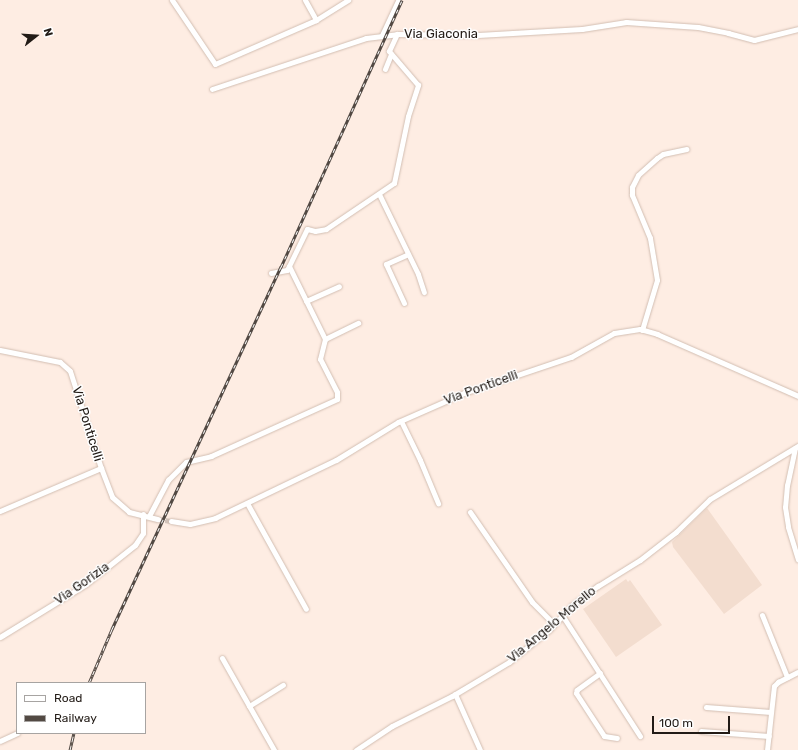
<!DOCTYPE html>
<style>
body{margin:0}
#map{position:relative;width:798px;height:750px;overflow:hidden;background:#feede3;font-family:Rubik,sans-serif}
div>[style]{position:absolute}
.built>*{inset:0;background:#f3ddcf}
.minor-tunnel>*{height:5px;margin-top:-2.5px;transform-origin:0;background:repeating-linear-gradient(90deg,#d2c3ba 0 5px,transparent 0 7.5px)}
.roads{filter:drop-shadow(0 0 1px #d2beb2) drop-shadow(0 0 1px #d2beb2)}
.minor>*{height:5px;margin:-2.5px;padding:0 2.5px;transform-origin:2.5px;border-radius:2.5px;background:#fff}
.rail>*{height:3px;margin-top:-1.5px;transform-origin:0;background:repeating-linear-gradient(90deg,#fff 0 4.5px,#524943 0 9px);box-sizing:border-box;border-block:1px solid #524943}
span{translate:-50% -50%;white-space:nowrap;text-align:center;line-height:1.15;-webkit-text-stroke:3px #fff;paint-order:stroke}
.street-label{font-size:13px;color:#221b16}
.legend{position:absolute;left:16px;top:682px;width:130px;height:52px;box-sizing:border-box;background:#fff;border:1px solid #a7a4a2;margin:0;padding:5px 7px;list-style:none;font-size:12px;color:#221b16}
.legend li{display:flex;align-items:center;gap:8px;height:20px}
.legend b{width:20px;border:1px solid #a7a4a2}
.north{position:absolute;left:16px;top:16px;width:40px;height:40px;-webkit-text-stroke:3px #fff;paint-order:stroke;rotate:73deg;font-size:11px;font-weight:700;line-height:16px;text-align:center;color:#221b16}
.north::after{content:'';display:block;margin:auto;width:14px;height:18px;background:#221b16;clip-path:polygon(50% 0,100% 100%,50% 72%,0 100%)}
.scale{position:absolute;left:652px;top:716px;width:78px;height:18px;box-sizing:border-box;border:2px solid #221b16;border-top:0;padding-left:5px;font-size:12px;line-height:14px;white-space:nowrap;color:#221b16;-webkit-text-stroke:3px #fff;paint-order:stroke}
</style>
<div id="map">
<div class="built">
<div style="clip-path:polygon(707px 508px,762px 585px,724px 614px,673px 547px,672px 542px)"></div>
<div style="clip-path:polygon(626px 579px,628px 582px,630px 580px,662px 625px,616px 657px,583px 609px)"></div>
</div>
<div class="minor-tunnel">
<div style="left:158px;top:519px;width:13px;rotate:9deg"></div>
</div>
<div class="roads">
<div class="minor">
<div style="left:172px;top:0;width:77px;rotate:56.1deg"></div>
<div style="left:215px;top:64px;width:110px;rotate:-23.5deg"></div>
<div style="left:316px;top:20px;width:38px;rotate:-32deg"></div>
<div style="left:305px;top:0;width:23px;rotate:61deg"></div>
<div style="left:382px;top:35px;width:38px;rotate:-65deg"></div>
<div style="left:385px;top:69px;width:16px;rotate:-68deg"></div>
<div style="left:212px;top:89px;width:162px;rotate:-18.3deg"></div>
<div style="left:366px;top:38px;width:31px;rotate:-7deg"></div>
<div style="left:379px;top:194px;width:89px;rotate:64deg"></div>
<div style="left:418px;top:274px;width:19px;rotate:72deg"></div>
<div style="left:271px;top:273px;width:16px;rotate:-11deg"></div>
<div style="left:287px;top:270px;width:4px;rotate:-63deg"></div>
<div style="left:306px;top:301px;width:36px;rotate:-24deg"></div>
<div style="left:404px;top:303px;width:43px;rotate:-114.8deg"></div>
<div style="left:386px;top:264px;width:24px;rotate:-24deg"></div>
<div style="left:642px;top:330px;width:52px;rotate:-73.3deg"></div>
<div style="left:657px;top:280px;width:43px;rotate:-99.5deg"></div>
<div style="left:650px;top:238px;width:47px;rotate:-112.7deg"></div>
<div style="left:632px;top:195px;width:8px;rotate:-90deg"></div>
<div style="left:632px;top:187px;width:13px;rotate:-63deg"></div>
<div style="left:638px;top:175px;width:25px;rotate:-42deg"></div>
<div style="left:657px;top:158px;width:7px;rotate:-34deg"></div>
<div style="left:663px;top:154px;width:24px;rotate:-12deg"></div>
<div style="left:325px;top:339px;width:81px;rotate:-116.3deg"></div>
<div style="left:289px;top:266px;width:41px;rotate:-64.1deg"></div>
<div style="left:307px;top:229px;width:8px;rotate:14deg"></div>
<div style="left:315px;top:231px;width:11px;rotate:-10deg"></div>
<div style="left:326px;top:229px;width:82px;rotate:-34.1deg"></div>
<div style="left:394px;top:183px;width:68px;rotate:-78.2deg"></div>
<div style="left:408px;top:116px;width:33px;rotate:-72deg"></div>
<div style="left:418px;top:85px;width:45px;rotate:-130.5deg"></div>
<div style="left:389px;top:51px;width:19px;rotate:-65deg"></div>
<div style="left:397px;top:34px;width:81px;rotate:0.7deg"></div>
<div style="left:478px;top:35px;width:104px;rotate:-3.3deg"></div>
<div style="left:582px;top:29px;width:45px;rotate:-9deg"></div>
<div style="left:626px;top:22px;width:72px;rotate:4deg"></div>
<div style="left:698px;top:27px;width:31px;rotate:11deg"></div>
<div style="left:728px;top:33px;width:27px;rotate:15deg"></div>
<div style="left:754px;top:40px;width:45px;rotate:-14deg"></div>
<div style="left:325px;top:339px;width:37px;rotate:-26deg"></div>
<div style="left:0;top:350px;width:61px;rotate:11.3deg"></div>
<div style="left:60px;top:362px;width:13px;rotate:42deg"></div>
<div style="left:70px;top:371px;width:102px;rotate:72.3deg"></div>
<div style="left:101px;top:468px;width:31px;rotate:69deg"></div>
<div style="left:112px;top:497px;width:23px;rotate:41deg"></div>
<div style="left:129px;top:512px;width:30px;rotate:14deg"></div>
<div style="left:401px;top:421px;width:43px;rotate:64deg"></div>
<div style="left:420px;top:460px;width:47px;rotate:67.3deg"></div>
<div style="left:795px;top:448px;width:38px;rotate:102deg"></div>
<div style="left:787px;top:485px;width:22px;rotate:95deg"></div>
<div style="left:785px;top:507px;width:20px;rotate:81deg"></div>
<div style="left:788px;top:527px;width:34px;rotate:73deg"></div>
<div style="left:247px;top:503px;width:121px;rotate:60.9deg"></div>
<div style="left:0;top:511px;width:110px;rotate:-23.1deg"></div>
<div style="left:470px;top:512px;width:109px;rotate:55.4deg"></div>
<div style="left:532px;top:602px;width:31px;rotate:45deg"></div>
<div style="left:149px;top:516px;width:41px;rotate:-62.2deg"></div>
<div style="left:168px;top:480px;width:25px;rotate:-45deg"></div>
<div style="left:186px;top:462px;width:26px;rotate:-13deg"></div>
<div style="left:211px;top:456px;width:138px;rotate:-24.3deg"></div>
<div style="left:337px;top:399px;width:7px;rotate:-90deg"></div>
<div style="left:337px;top:392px;width:37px;rotate:-117deg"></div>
<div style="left:320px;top:359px;width:21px;rotate:-76deg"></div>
<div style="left:171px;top:521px;width:19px;rotate:9deg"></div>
<div style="left:190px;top:524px;width:26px;rotate:-13deg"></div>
<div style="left:215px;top:518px;width:134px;rotate:-25.6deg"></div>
<div style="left:336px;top:460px;width:73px;rotate:-31.5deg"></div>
<div style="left:398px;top:422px;width:72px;rotate:-23.7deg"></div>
<div style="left:464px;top:393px;width:113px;rotate:-18.6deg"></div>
<div style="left:571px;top:357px;width:49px;rotate:-29.2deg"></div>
<div style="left:614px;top:333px;width:26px;rotate:-9deg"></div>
<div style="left:640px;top:329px;width:18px;rotate:16deg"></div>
<div style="left:657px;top:334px;width:154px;rotate:23.7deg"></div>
<div style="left:562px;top:615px;width:144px;rotate:57.2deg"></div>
<div style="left:762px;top:615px;width:67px;rotate:68deg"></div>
<div style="left:0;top:637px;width:101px;rotate:-31.6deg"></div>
<div style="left:86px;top:584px;width:63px;rotate:-38.5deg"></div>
<div style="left:135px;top:545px;width:14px;rotate:-56deg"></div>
<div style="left:143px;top:533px;width:19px;rotate:-90deg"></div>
<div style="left:222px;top:658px;width:106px;rotate:60.5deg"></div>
<div style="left:600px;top:673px;width:29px;rotate:144deg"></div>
<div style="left:577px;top:690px;width:3px;rotate:108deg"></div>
<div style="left:576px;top:693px;width:51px;rotate:56.9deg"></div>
<div style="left:604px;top:736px;width:13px;rotate:9deg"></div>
<div style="left:455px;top:694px;width:61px;rotate:65.9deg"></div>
<div style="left:249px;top:706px;width:40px;rotate:-32deg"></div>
<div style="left:706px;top:707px;width:65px;rotate:4.4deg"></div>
<div style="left:701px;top:731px;width:68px;rotate:4.2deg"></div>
<div style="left:0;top:741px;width:19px;rotate:-25deg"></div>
<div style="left:356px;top:750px;width:43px;rotate:-33.7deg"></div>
<div style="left:392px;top:726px;width:67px;rotate:-26.6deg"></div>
<div style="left:452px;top:696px;width:66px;rotate:-30.8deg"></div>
<div style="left:509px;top:662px;width:51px;rotate:-38.7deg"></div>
<div style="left:549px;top:630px;width:33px;rotate:-47deg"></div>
<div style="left:571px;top:606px;width:34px;rotate:-37deg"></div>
<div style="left:598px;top:586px;width:49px;rotate:-31.8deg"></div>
<div style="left:640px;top:560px;width:46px;rotate:-37.9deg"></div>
<div style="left:676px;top:532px;width:47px;rotate:-44.1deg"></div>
<div style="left:710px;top:499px;width:103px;rotate:-31.1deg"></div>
<div style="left:767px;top:750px;width:64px;rotate:-83.8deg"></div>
<div style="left:774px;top:686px;width:6px;rotate:-45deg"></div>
<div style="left:778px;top:682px;width:22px;rotate:-27deg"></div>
</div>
</div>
<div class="rail">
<div style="left:89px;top:683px;width:59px;rotate:-66.9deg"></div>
<div style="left:112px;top:629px;width:400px;rotate:-65deg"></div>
<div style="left:281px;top:267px;width:293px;rotate:-65.6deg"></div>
<div style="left:70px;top:750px;width:17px;rotate:-77deg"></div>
</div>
<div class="street-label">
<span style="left:441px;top:34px">Via Giaconia</span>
<span style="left:481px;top:388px;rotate:-20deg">Via Ponticelli</span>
<span style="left:87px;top:424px;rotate:73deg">Via Ponticelli</span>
<span style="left:82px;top:584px;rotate:-35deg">Via Gorizia</span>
<span style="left:552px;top:625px;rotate:-40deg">Via Angelo Morello</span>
</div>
<ul class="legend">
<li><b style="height:5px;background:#fff"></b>Road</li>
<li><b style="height:5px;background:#524943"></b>Railway</li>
</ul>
<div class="north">N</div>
<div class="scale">100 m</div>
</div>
